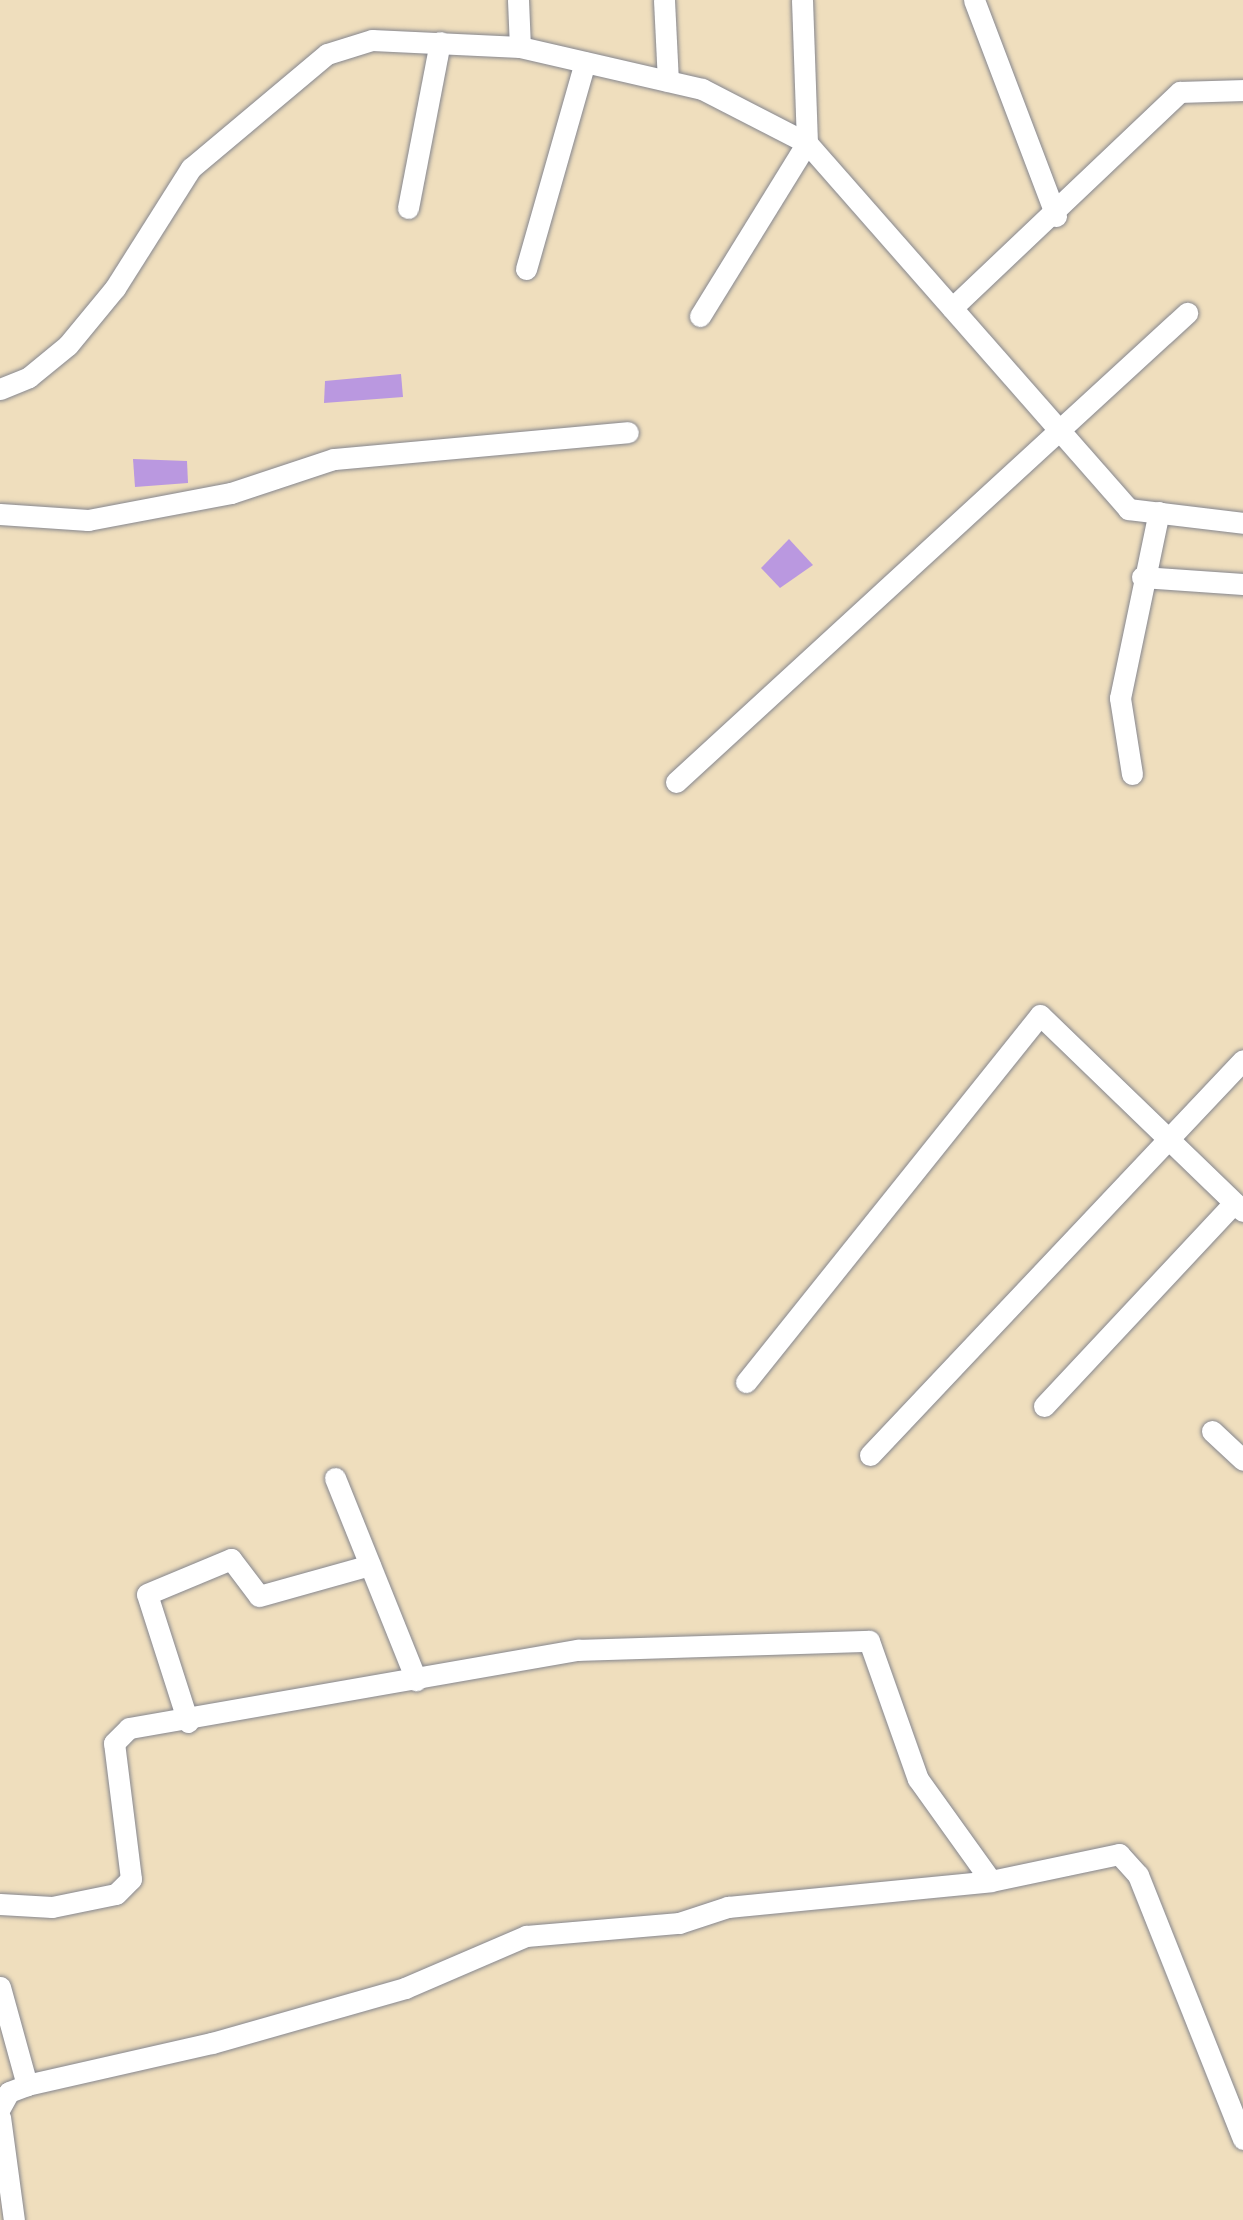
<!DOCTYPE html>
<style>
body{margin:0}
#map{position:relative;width:1243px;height:2220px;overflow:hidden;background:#efdebd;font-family:Caveat,sans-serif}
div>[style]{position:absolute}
.building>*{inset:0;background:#ba98e0}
.roads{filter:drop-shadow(0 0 2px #85868e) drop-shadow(0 0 2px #85868e)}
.minor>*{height:21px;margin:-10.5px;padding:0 10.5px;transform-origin:10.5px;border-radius:10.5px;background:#fff}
span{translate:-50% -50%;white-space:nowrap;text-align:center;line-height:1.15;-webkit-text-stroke:6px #fbf7ec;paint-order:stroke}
</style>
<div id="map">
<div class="building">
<div style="clip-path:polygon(401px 374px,403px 397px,324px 403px,325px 381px)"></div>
<div style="clip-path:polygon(133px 459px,187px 461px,188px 483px,135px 487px)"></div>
<div style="clip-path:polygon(789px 539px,813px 565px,780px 588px,761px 568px)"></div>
</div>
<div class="roads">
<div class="minor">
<div style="left:518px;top:0;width:47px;rotate:87.6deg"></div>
<div style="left:664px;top:0;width:81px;rotate:87.2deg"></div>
<div style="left:974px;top:0;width:231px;rotate:69.2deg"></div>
<div style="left:408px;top:208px;width:169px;rotate:-79.1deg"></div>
<div style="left:526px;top:269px;width:215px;rotate:-74.1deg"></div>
<div style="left:952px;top:308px;width:314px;rotate:-43.5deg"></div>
<div style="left:1180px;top:92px;width:63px;rotate:-1.8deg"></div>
<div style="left:700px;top:316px;width:203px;rotate:-58.3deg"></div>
<div style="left:807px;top:143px;width:143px;rotate:-92deg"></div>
<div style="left:0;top:389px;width:31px;rotate:-22deg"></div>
<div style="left:29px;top:377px;width:50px;rotate:-39.4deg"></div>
<div style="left:68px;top:345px;width:74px;rotate:-50.5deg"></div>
<div style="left:115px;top:288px;width:142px;rotate:-57.7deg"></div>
<div style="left:191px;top:168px;width:177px;rotate:-40deg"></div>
<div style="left:327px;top:54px;width:47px;rotate:-17.3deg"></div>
<div style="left:372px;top:40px;width:148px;rotate:2.7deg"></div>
<div style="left:520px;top:47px;width:187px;rotate:13deg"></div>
<div style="left:702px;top:89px;width:118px;rotate:27.2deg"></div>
<div style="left:807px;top:143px;width:487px;rotate:48.7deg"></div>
<div style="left:1128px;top:509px;width:116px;rotate:6.9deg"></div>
<div style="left:0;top:514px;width:88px;rotate:3.9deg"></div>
<div style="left:88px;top:520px;width:146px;rotate:-10.7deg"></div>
<div style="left:231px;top:493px;width:108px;rotate:-18.3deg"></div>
<div style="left:334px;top:459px;width:295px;rotate:-5.2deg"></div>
<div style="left:1142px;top:577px;width:101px;rotate:4deg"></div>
<div style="left:1132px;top:774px;width:77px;rotate:-99deg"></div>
<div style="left:1120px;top:698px;width:190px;rotate:-78.2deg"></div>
<div style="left:676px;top:782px;width:694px;rotate:-42.55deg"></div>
<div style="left:746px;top:1382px;width:470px;rotate:-51.3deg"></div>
<div style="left:1040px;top:1015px;width:282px;rotate:44deg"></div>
<div style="left:1044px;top:1406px;width:278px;rotate:-46.9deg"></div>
<div style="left:1212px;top:1431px;width:42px;rotate:43.1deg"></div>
<div style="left:870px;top:1455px;width:543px;rotate:-46.64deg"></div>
<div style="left:335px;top:1478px;width:218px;rotate:68.1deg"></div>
<div style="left:188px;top:1722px;width:134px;rotate:-107.8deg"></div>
<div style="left:147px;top:1594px;width:91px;rotate:-22.6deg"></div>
<div style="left:231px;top:1559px;width:46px;rotate:52.9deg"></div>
<div style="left:259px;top:1596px;width:115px;rotate:-15.6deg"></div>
<div style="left:0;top:1904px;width:52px;rotate:3.3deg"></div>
<div style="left:52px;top:1907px;width:65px;rotate:-11.5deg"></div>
<div style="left:116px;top:1894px;width:21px;rotate:-45deg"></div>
<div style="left:131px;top:1879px;width:137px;rotate:-97.1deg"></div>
<div style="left:114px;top:1743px;width:21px;rotate:-45deg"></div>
<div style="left:129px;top:1728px;width:456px;rotate:-9.9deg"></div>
<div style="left:578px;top:1650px;width:291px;rotate:-1.8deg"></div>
<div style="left:869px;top:1641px;width:146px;rotate:70.5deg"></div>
<div style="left:918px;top:1779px;width:125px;rotate:54.4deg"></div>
<div style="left:991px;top:1881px;width:131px;rotate:-11.9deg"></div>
<div style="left:1119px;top:1854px;width:28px;rotate:48deg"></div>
<div style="left:1138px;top:1875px;width:284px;rotate:68.3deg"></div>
<div style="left:0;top:1987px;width:102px;rotate:74.6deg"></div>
<div style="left:0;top:2108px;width:18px;rotate:-61deg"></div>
<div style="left:9px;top:2092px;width:19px;rotate:-21deg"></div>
<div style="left:27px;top:2085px;width:190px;rotate:-12.8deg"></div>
<div style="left:212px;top:2043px;width:201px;rotate:-15.9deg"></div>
<div style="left:405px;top:1988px;width:132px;rotate:-23.3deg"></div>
<div style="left:526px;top:1936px;width:154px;rotate:-4.9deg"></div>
<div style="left:679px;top:1923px;width:52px;rotate:-18.1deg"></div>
<div style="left:728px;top:1907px;width:264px;rotate:-5.6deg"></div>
<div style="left:0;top:2117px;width:104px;rotate:82.3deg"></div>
</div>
</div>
</div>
